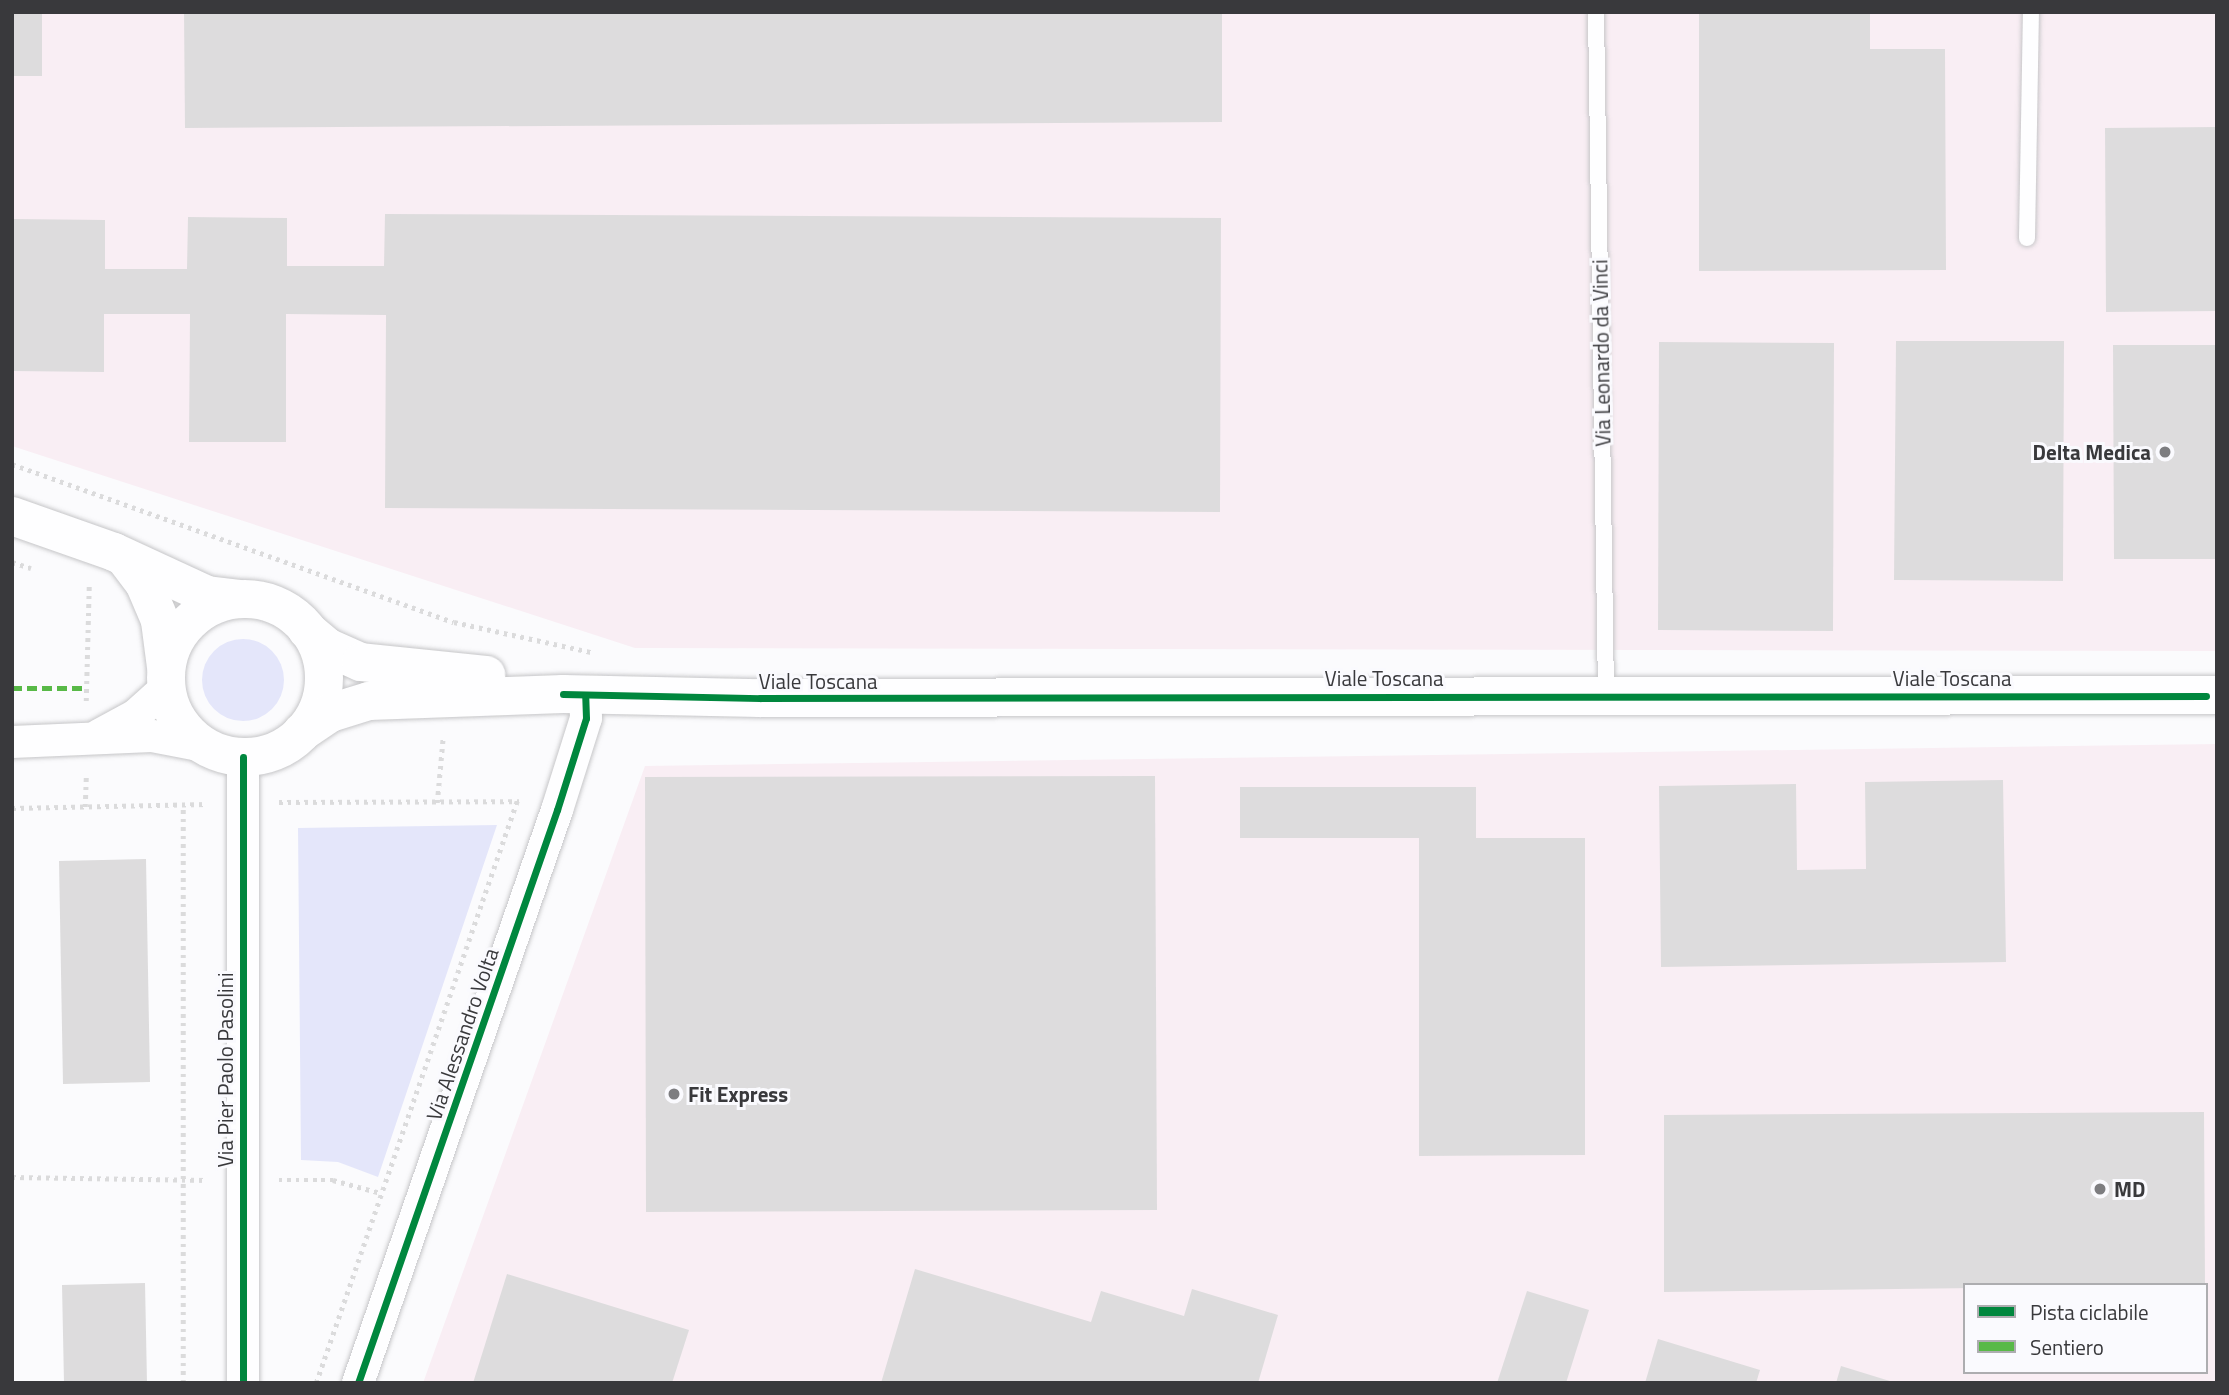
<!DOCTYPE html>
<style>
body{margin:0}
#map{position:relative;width:2229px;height:1395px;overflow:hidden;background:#fbfbfd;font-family:"Titillium Web",sans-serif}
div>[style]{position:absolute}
.industrial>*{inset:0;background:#f9eef4}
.green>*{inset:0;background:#e4e6fa}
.round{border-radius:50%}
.building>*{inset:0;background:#dddcdd}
.path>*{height:4.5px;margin-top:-2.25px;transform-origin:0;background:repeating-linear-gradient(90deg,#dbdbdc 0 3.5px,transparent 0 8.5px)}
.roads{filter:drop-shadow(0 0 2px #c6c6c8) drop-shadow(0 0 2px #c6c6c8)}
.service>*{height:16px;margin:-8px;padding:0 8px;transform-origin:8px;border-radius:8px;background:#fefeff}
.minor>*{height:32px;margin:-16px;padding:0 16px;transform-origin:16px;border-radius:16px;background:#fefeff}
.tertiary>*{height:38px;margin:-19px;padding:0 19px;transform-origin:19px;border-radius:19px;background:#fefeff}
.tertiary>.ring{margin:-19px;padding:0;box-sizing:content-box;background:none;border:38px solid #fefeff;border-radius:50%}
.quiet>*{height:5px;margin-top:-2.5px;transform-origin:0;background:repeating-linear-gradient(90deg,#58b947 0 10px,transparent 0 15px)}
.cycleway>*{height:7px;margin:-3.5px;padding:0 3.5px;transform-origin:3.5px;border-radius:3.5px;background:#00873e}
.dots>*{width:19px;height:19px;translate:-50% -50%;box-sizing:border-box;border:4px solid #fafafe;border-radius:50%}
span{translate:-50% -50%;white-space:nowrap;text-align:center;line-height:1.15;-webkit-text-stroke:6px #fafafe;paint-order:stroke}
.street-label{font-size:21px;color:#39393c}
.poi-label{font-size:21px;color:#39393c;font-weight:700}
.right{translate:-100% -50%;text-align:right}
.left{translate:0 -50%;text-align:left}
.frame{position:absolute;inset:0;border:14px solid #39393c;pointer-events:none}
.legend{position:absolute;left:1963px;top:1283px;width:245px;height:91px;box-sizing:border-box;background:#fafafe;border:2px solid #adadb0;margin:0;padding:9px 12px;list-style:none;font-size:21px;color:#39393c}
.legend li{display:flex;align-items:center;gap:14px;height:35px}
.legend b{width:35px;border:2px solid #adadb0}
</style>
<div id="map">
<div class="industrial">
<div style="clip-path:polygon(12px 12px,2217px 12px,2217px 651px,635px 648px,12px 446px)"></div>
<div style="clip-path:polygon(evenodd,2217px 744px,2217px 1383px,423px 1383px,645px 766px,2217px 744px,1965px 1285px,2206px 1285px,2206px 1372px,1965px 1372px,1965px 1285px)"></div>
</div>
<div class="green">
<div class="round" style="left:202px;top:639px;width:82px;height:82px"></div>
<div style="clip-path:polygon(497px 825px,378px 1177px,338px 1162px,301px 1160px,298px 828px)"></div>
</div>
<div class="building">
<div style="clip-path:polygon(12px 12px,42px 12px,42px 76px,12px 76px)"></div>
<div style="clip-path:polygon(184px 12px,1222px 12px,1222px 122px,185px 128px)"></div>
<div style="clip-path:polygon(1699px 12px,1870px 12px,1870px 49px,1945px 49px,1946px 270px,1699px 271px)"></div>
<div style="clip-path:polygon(2217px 127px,2217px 311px,2106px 312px,2105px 128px)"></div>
<div style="clip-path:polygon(385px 214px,1221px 218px,1220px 512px,385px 508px,386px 315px,286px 314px,286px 442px,189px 442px,190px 314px,104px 314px,104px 372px,12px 371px,12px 219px,105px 220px,105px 269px,187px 269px,188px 217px,287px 218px,287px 266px,384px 266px)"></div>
<div style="clip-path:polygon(1896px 341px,2064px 341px,2063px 581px,1894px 580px)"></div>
<div style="clip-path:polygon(1659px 342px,1834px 343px,1833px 631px,1658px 630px)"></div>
<div style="clip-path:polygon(2113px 345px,2217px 345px,2217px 559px,2114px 559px)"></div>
<div style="clip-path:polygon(1155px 776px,1157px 1210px,646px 1212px,645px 777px)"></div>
<div style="clip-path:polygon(2003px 780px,2006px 962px,1661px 967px,1659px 786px,1796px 784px,1797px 870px,1866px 869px,1865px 782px)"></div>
<div style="clip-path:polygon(1240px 787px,1476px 787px,1476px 838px,1585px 838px,1585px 1155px,1419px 1156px,1419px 838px,1240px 838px)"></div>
<div style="clip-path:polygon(146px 859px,150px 1082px,63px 1084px,59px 861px)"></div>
<div style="clip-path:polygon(2204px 1112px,2205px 1285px,1664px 1292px,1664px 1115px)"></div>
<div style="clip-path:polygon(915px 1269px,1091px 1322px,1101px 1291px,1184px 1316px,1192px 1289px,1278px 1315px,1258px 1383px,881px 1383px)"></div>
<div style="clip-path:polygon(507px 1274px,689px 1330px,672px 1383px,473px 1383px)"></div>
<div style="clip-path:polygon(145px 1283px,147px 1383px,64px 1383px,62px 1285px)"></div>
<div style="clip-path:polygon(1527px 1291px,1589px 1310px,1566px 1383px,1497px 1383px)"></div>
<div style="clip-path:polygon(1658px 1339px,1760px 1370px,1756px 1383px,1645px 1383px)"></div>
<div style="clip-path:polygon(1841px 1366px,1893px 1382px,1893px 1383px,1836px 1383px)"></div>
</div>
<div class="path">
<div style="left:12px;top:464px;width:469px;rotate:19.7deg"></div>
<div style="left:454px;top:622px;width:144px;rotate:12.4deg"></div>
<div style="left:12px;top:562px;width:20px;rotate:18deg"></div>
<div style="left:86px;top:701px;width:117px;rotate:-88.5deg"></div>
<div style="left:279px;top:802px;width:240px;rotate:-0.2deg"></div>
<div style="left:437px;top:803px;width:66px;rotate:-84.8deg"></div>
<div style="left:85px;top:807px;width:34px;rotate:-88deg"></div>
<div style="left:12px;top:808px;width:195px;rotate:-1.2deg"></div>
<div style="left:12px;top:1177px;width:195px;rotate:0.9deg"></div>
<div style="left:279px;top:1180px;width:54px"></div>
<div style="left:333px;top:1180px;width:50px;rotate:15.2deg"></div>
<div style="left:183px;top:1383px;width:578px;rotate:-90deg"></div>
<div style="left:316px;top:1383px;width:616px;rotate:-70.95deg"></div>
</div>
<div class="roads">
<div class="service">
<div style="left:1596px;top:12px;width:682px;rotate:89.16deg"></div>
<div style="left:2027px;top:238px;width:226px;rotate:-89deg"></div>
</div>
<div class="minor">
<div style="left:99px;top:735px;width:42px;rotate:-28.4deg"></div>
<div style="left:136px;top:715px;width:40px;rotate:-42deg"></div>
<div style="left:12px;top:742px;width:140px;rotate:-2.5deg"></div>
<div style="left:152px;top:736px;width:53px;rotate:10.9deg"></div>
<div style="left:243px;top:1383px;width:626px;rotate:-90deg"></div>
<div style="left:358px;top:1383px;width:607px;rotate:-70.85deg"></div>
<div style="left:557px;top:810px;width:96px;rotate:-72.5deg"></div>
<div style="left:586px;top:718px;width:23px;rotate:-92deg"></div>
</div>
<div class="tertiary">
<div style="left:12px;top:516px;width:108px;rotate:19.4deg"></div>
<div style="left:114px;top:552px;width:102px;rotate:24.8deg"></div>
<div style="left:207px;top:595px;width:32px;rotate:7deg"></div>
<div style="left:125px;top:558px;width:34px;rotate:53deg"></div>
<div style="left:145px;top:585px;width:39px;rotate:67deg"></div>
<div style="left:160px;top:621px;width:46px;rotate:82.6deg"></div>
<div class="ring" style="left:166px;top:599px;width:120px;height:120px"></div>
<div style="left:307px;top:630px;width:26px;rotate:40deg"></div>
<div style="left:327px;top:647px;width:37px;rotate:24deg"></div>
<div style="left:361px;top:662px;width:126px;rotate:5.9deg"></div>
<div style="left:302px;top:732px;width:34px;rotate:-34deg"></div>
<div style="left:330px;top:713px;width:41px;rotate:-17.1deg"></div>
<div style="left:369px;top:701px;width:194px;rotate:-2.1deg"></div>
<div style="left:563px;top:694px;width:197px;rotate:1.2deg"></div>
<div style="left:760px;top:698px;width:1457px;rotate:-0.12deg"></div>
</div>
</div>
<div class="quiet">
<div style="left:12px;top:688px;width:74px"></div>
</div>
<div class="cycleway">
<div style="left:563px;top:694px;width:197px;rotate:1.2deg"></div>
<div style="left:760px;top:698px;width:1446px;rotate:-0.08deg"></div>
<div style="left:243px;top:1383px;width:626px;rotate:-90deg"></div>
<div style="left:358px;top:1383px;width:607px;rotate:-70.85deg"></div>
<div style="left:557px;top:810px;width:96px;rotate:-72.5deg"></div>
<div style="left:586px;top:718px;width:23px;rotate:-92deg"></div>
</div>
<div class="dots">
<div style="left:2165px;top:452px;background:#7d7d80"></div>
<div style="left:674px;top:1094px;background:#7d7d80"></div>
<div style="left:2100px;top:1189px;background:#7d7d80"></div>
</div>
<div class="street-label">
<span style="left:1601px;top:353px;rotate:-91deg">Via Leonardo da Vinci</span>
<span style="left:1384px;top:678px">Viale Toscana</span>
<span style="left:1952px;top:678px">Viale Toscana</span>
<span style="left:818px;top:681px">Viale Toscana</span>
<span style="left:462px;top:1034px;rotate:-71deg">Via Alessandro Volta</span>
<span style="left:225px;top:1070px;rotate:-90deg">Via Pier Paolo Pasolini</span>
</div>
<div class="poi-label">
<span class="right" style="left:2151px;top:452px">Delta Medica</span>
<span class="left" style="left:688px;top:1094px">Fit Express</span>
<span class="left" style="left:2114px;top:1189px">MD</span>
</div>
<div class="frame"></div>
<ul class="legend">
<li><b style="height:9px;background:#00873e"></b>Pista ciclabile</li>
<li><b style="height:9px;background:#58b947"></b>Sentiero</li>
</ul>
</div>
